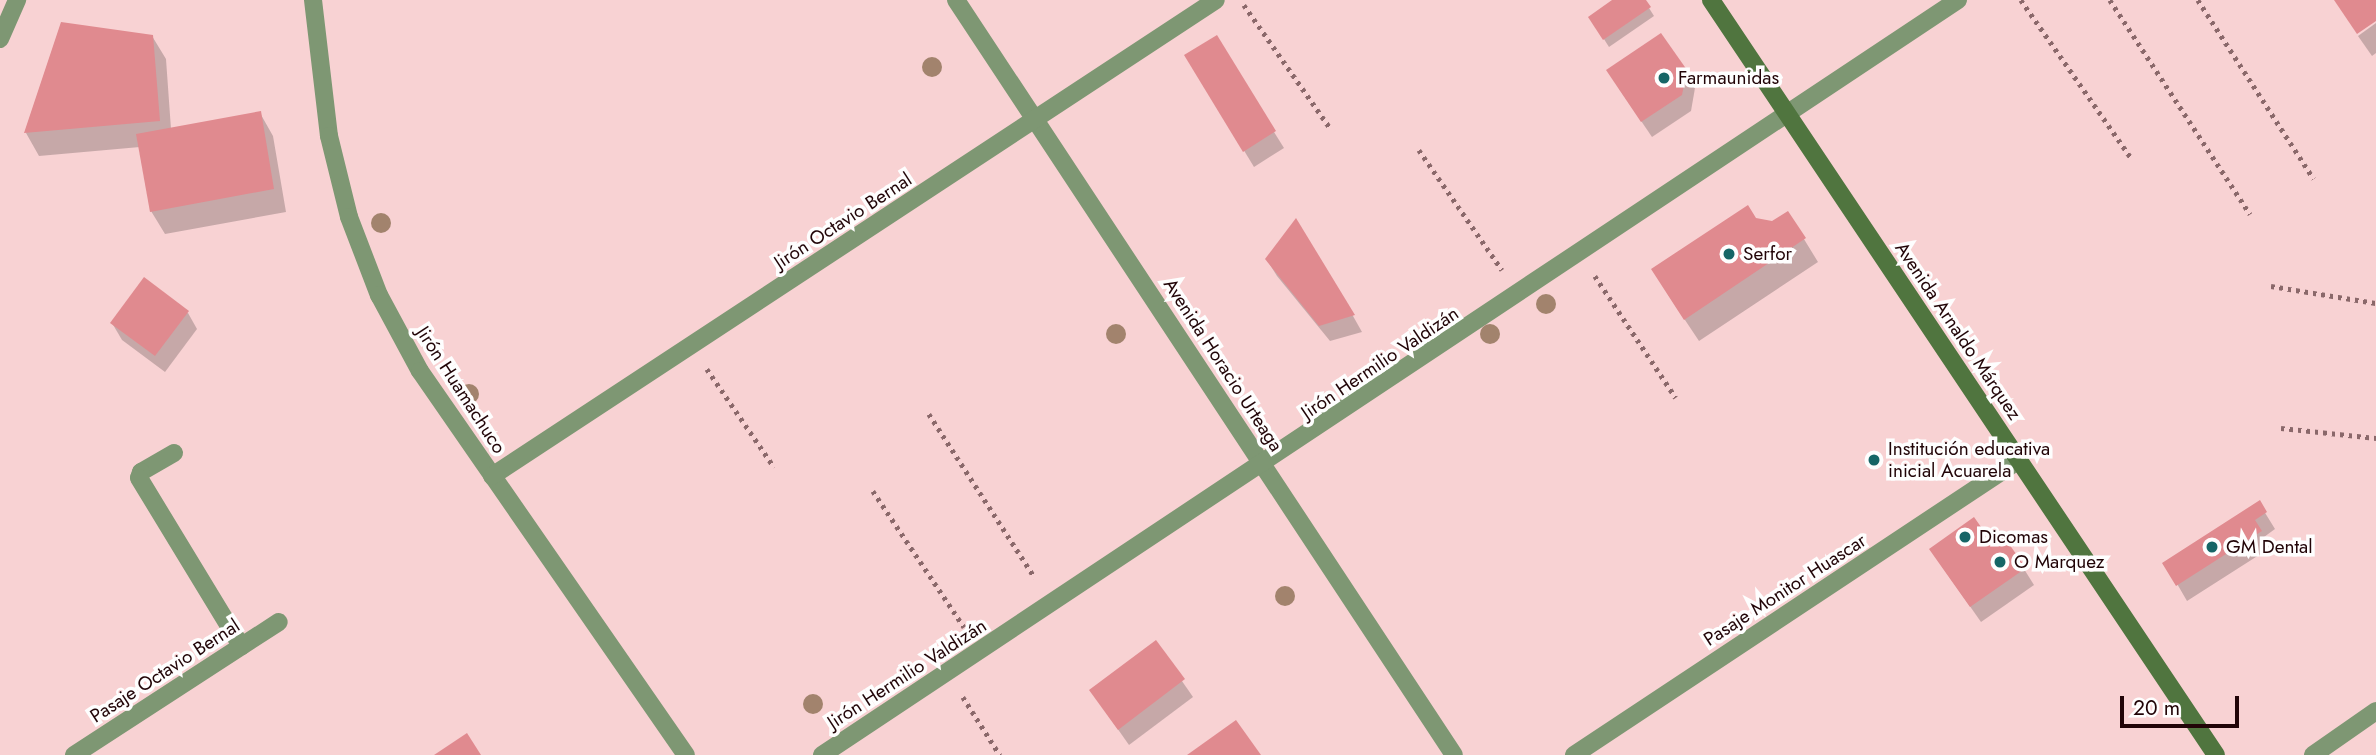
<!DOCTYPE html>
<meta charset="utf-8">
<style>
body{margin:0}
#map{position:relative;width:2376px;height:755px;overflow:hidden;background:#f8d2d3;font-family:Jost,sans-serif}
div>[style]{position:absolute}
.shadow>*{inset:0;background:#0003}
.building>*{inset:0;background:#e08a8f}
.path>*{height:4.5px;margin-top:-2.25px;transform-origin:0;background:repeating-linear-gradient(90deg,#8a686a 0 3.5px,transparent 0 8.5px)}
.street>*{height:18px;margin:-9px;padding:0 9px;transform-origin:9px;border-radius:9px;background:#7e9773}
.secondary>*{height:18px;margin:-9px;padding:0 9px;transform-origin:9px;border-radius:9px;background:#50753f}
.trees>*{width:20px;height:20px;margin:-10px;border-radius:50%;background:#a2836d}
.dots>*{width:19px;height:19px;translate:-50% -50%;box-sizing:border-box;border:4px solid #fefefe;border-radius:50%}
span{translate:-50% -50%;white-space:nowrap;text-align:center;line-height:1.15;-webkit-text-stroke:7px #fefefe;paint-order:stroke}
.poi-label{font-size:19px;color:#210407}
.left{translate:0 -50%;text-align:left}
.street-label{font-size:19px;color:#210407}
.scale{position:absolute;left:2120px;top:696px;width:119px;height:32px;box-sizing:border-box;border:4px solid #210407;border-top:0;padding-left:9px;font-size:21px;line-height:24px;white-space:nowrap;color:#210407;-webkit-text-stroke:5px #fefefe;paint-order:stroke}
</style>
<div id="map">
<div class="shadow">
<div style="clip-path:polygon(1615px 0,1644px 0,1654px 16px,1609px 47px,1595px 25px)"></div>
<div style="clip-path:polygon(2376px 23px,2376px 53px,2372px 56px,2358px 36px)"></div>
<div style="clip-path:polygon(62px 24px,152px 36px,166px 59px,171px 129px,260px 113px,273px 136px,286px 212px,165px 234px,151px 211px,140px 147px,39px 156px,26px 133px)"></div>
<div style="clip-path:polygon(1186px 55px,1274px 132px,1284px 148px,1254px 167px)"></div>
<div style="clip-path:polygon(1685px 71px,1695px 88px,1691px 111px,1652px 137px,1618px 87px)"></div>
<div style="clip-path:polygon(1788px 213px,1818px 262px,1699px 341px,1667px 293px,1755px 220px,1773px 222px)"></div>
<div style="clip-path:polygon(1295px 221px,1353px 316px,1362px 332px,1330px 341px,1277px 276px,1267px 260px)"></div>
<div style="clip-path:polygon(188px 313px,197px 329px,165px 372px,122px 340px,112px 323px)"></div>
<div style="clip-path:polygon(2259px 503px,2275px 529px,2264px 537px,2270px 548px,2187px 601px,2165px 563px)"></div>
<div style="clip-path:polygon(1985px 535px,2024px 569px,2034px 585px,1981px 622px,1941px 565px)"></div>
<div style="clip-path:polygon(1155px 642px,1193px 697px,1129px 745px,1091px 691px)"></div>
</div>
<div class="building">
<div style="clip-path:polygon(1612px 0,1646px 0,1651px 7px,1603px 40px,1588px 17px)"></div>
<div style="clip-path:polygon(2334px 0,2376px 0,2376px 21px,2357px 34px)"></div>
<div style="clip-path:polygon(61px 22px,153px 35px,160px 121px,24px 133px)"></div>
<div style="clip-path:polygon(1661px 33px,1687px 70px,1682px 95px,1641px 122px,1606px 70px)"></div>
<div style="clip-path:polygon(1217px 35px,1276px 131px,1243px 152px,1184px 55px)"></div>
<div style="clip-path:polygon(261px 111px,274px 189px,150px 212px,136px 134px)"></div>
<div style="clip-path:polygon(1748px 205px,1756px 218px,1772px 221px,1788px 211px,1806px 238px,1684px 320px,1651px 269px)"></div>
<div style="clip-path:polygon(1296px 218px,1355px 315px,1319px 326px,1265px 259px)"></div>
<div style="clip-path:polygon(144px 277px,189px 311px,155px 356px,110px 323px)"></div>
<div style="clip-path:polygon(2260px 500px,2267px 512px,2255px 520px,2262px 531px,2176px 586px,2162px 563px)"></div>
<div style="clip-path:polygon(1974px 517px,1986px 534px,2002px 534px,2026px 568px,1970px 607px,1929px 549px)"></div>
<div style="clip-path:polygon(1156px 640px,1185px 679px,1118px 730px,1089px 690px)"></div>
<div style="clip-path:polygon(1236px 720px,1261px 755px,1187px 755px)"></div>
<div style="clip-path:polygon(467px 733px,481px 755px,434px 755px)"></div>
</div>
<div class="path">
<div style="left:2021px;top:0;width:194px;rotate:55.1deg"></div>
<div style="left:2110px;top:0;width:256px;rotate:56.8deg"></div>
<div style="left:2198px;top:0;width:213px;rotate:57.1deg"></div>
<div style="left:1244px;top:5px;width:150px;rotate:55deg"></div>
<div style="left:1419px;top:150px;width:146px;rotate:55.3deg"></div>
<div style="left:1595px;top:276px;width:146px;rotate:56.4deg"></div>
<div style="left:2271px;top:286px;width:106px;rotate:9.2deg"></div>
<div style="left:707px;top:369px;width:119px;rotate:55.6deg"></div>
<div style="left:929px;top:414px;width:195px;rotate:57.1deg"></div>
<div style="left:2281px;top:428px;width:96px;rotate:6deg"></div>
<div style="left:873px;top:491px;width:164px;rotate:56.2deg"></div>
<div style="left:963px;top:697px;width:69px;rotate:57.5deg"></div>
</div>
<div class="street">
<div style="left:313px;top:0;width:137px;rotate:83.3deg"></div>
<div style="left:329px;top:136px;width:83px;rotate:76.1deg"></div>
<div style="left:349px;top:217px;width:84px;rotate:69deg"></div>
<div style="left:379px;top:295px;width:86px;rotate:61.7deg"></div>
<div style="left:420px;top:371px;width:467px;rotate:55.3deg"></div>
<div style="left:956px;top:0;width:904px;rotate:56.59deg"></div>
<div style="left:0;top:39px;width:43px;rotate:-66.4deg"></div>
<div style="left:174px;top:453px;width:38px;rotate:150deg"></div>
<div style="left:141px;top:472px;width:6px;rotate:108deg"></div>
<div style="left:139px;top:478px;width:197px;rotate:58.7deg"></div>
<div style="left:492px;top:476px;width:866px;rotate:-33.32deg"></div>
<div style="left:74px;top:755px;width:244px;rotate:-33deg"></div>
<div style="left:822px;top:755px;width:1364px;rotate:-33.61deg"></div>
<div style="left:1574px;top:755px;width:534px;rotate:-33.54deg"></div>
<div style="left:2313px;top:755px;width:77px;rotate:-34.9deg"></div>
</div>
<div class="secondary">
<div style="left:1711px;top:0;width:908px;rotate:56.22deg"></div>
</div>
<div class="trees">
<div style="left:932px;top:67px"></div>
<div style="left:381px;top:223px"></div>
<div style="left:1546px;top:304px"></div>
<div style="left:1116px;top:334px"></div>
<div style="left:1490px;top:334px"></div>
<div style="left:469px;top:394px"></div>
<div style="left:1285px;top:596px"></div>
<div style="left:813px;top:704px"></div>
</div>
<div class="dots">
<div style="left:1664px;top:78px;background:#166566"></div>
<div style="left:1729px;top:254px;background:#166566"></div>
<div style="left:1874px;top:460px;background:#166566"></div>
<div style="left:1965px;top:537px;background:#166566"></div>
<div style="left:2212px;top:547px;background:#166566"></div>
<div style="left:2000px;top:562px;background:#166566"></div>
</div>
<div class="poi-label">
<span class="left" style="left:1678px;top:78px">Farmaunidas</span>
<span class="left" style="left:1743px;top:254px">Serfor</span>
<span class="left" style="left:1888px;top:460px">Institución educativa<br>inicial Acuarela</span>
<span class="left" style="left:1979px;top:537px">Dicomas</span>
<span class="left" style="left:2226px;top:547px">GM Dental</span>
<span class="left" style="left:2014px;top:562px">O Marquez</span>
</div>
<div class="street-label">
<span style="left:843px;top:221px;rotate:-33deg">Jirón Octavio Bernal</span>
<span style="left:1958px;top:331px;rotate:56deg">Avenida Arnaldo Márquez</span>
<span style="left:1380px;top:363px;rotate:-34deg">Jirón Hermilio Valdizán</span>
<span style="left:1223px;top:365px;rotate:57deg">Avenida Horacio Urteaga</span>
<span style="left:461px;top:390px;rotate:57deg">Jirón Huamachuco</span>
<span style="left:1785px;top:590px;rotate:-33deg">Pasaje Monitor Huascar</span>
<span style="left:165px;top:671px;rotate:-33deg">Pasaje Octavio Bernal</span>
<span style="left:907px;top:674px;rotate:-33deg">Jirón Hermilio Valdizán</span>
</div>
<div class="scale">20 m</div>
</div>
